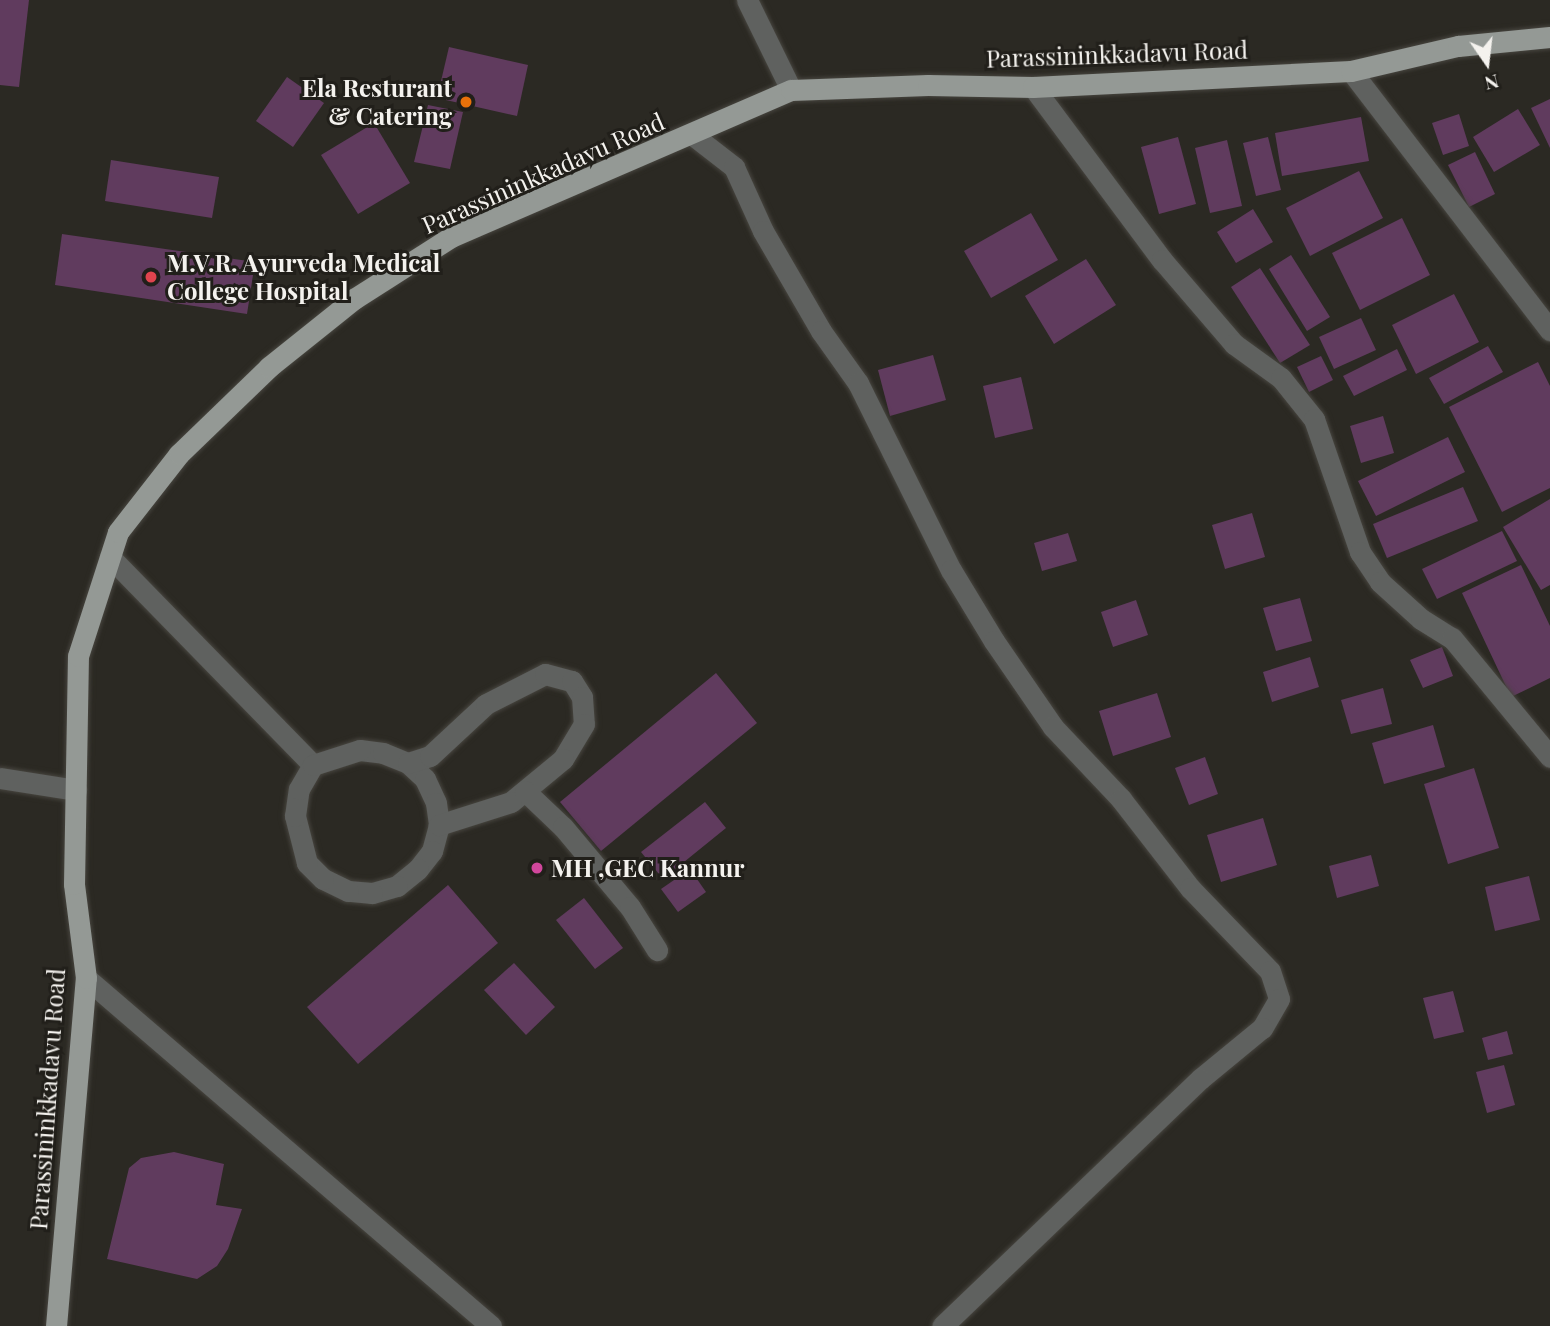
<!DOCTYPE html>
<style>
body{margin:0}
#map{position:relative;width:1550px;height:1326px;overflow:hidden;background:#2b2923;font-family:"Playfair Display",serif}
div>[style]{position:absolute}
.building>*{inset:0;background:#603b5e}
.roads{filter:drop-shadow(0 0 2px #47453f) drop-shadow(0 0 2px #47453f)}
.minor>*{height:21px;margin:-10.5px;padding:0 10.5px;transform-origin:10.5px;border-radius:10.5px;background:#5f615f}
.major>*{height:21px;margin:-10.5px;padding:0 10.5px;transform-origin:10.5px;border-radius:10.5px;background:#949995}
.dots>*{width:19px;height:19px;translate:-50% -50%;box-sizing:border-box;border:4px solid #211f1a;border-radius:50%}
span{translate:-50% -50%;white-space:nowrap;text-align:center;line-height:1.15;-webkit-text-stroke:6px #211f1a;paint-order:stroke}
.street-label{font-size:24px;color:#f4f2ee}
.poi-label{font-size:24px;color:#f4f2ee;font-weight:700}
.right{translate:-100% -50%;text-align:right}
.left{translate:0 -50%;text-align:left}
.north{position:absolute;left:1452px;top:28px;width:70px;height:70px;-webkit-text-stroke:5px #211f1a;paint-order:stroke;rotate:166deg;font-size:19px;font-weight:700;line-height:28px;text-align:center;color:#f4f2ee}
.north::after{content:'';display:block;margin:auto;width:24px;height:32px;background:#f4f2ee;clip-path:polygon(50% 0,100% 100%,50% 72%,0 100%)}
</style>
<div id="map">
<div class="building">
<div style="clip-path:polygon(0 0,29px 0,19px 87px,0 85px)"></div>
<div style="clip-path:polygon(449px 47px,528px 65px,517px 116px,437px 98px)"></div>
<div style="clip-path:polygon(287px 77px,324px 103px,293px 147px,256px 121px)"></div>
<div style="clip-path:polygon(1550px 99px,1550px 148px,1531px 108px)"></div>
<div style="clip-path:polygon(428px 105px,463px 112px,450px 169px,414px 162px)"></div>
<div style="clip-path:polygon(1518px 109px,1540px 145px,1494px 172px,1473px 137px)"></div>
<div style="clip-path:polygon(1459px 114px,1469px 146px,1443px 155px,1432px 123px)"></div>
<div style="clip-path:polygon(1361px 117px,1369px 161px,1282px 176px,1275px 133px)"></div>
<div style="clip-path:polygon(374px 123px,410px 183px,358px 214px,321px 155px)"></div>
<div style="clip-path:polygon(1178px 137px,1196px 204px,1159px 214px,1141px 147px)"></div>
<div style="clip-path:polygon(1268px 137px,1281px 190px,1256px 196px,1243px 143px)"></div>
<div style="clip-path:polygon(1227px 140px,1242px 206px,1210px 213px,1195px 148px)"></div>
<div style="clip-path:polygon(1475px 152px,1495px 194px,1469px 207px,1448px 165px)"></div>
<div style="clip-path:polygon(111px 160px,219px 177px,212px 218px,105px 201px)"></div>
<div style="clip-path:polygon(1359px 171px,1383px 218px,1310px 256px,1286px 208px)"></div>
<div style="clip-path:polygon(1253px 209px,1273px 242px,1236px 263px,1217px 232px)"></div>
<div style="clip-path:polygon(1031px 213px,1058px 260px,991px 298px,964px 251px)"></div>
<div style="clip-path:polygon(1402px 218px,1430px 275px,1360px 310px,1332px 253px)"></div>
<div style="clip-path:polygon(62px 234px,255px 262px,247px 314px,55px 285px)"></div>
<div style="clip-path:polygon(1291px 255px,1330px 317px,1307px 331px,1269px 269px)"></div>
<div style="clip-path:polygon(1086px 259px,1116px 305px,1054px 344px,1025px 296px)"></div>
<div style="clip-path:polygon(1260px 268px,1310px 345px,1280px 363px,1231px 287px)"></div>
<div style="clip-path:polygon(1454px 294px,1479px 342px,1416px 374px,1392px 325px)"></div>
<div style="clip-path:polygon(1361px 318px,1376px 350px,1334px 369px,1319px 337px)"></div>
<div style="clip-path:polygon(1488px 346px,1503px 372px,1444px 404px,1429px 378px)"></div>
<div style="clip-path:polygon(1397px 349px,1407px 370px,1354px 396px,1343px 376px)"></div>
<div style="clip-path:polygon(933px 355px,946px 400px,890px 416px,878px 370px)"></div>
<div style="clip-path:polygon(1321px 356px,1333px 380px,1309px 392px,1297px 367px)"></div>
<div style="clip-path:polygon(1538px 362px,1550px 386px,1550px 488px,1502px 512px,1449px 407px)"></div>
<div style="clip-path:polygon(1021px 377px,1033px 429px,995px 438px,983px 386px)"></div>
<div style="clip-path:polygon(1383px 416px,1394px 453px,1361px 463px,1350px 426px)"></div>
<div style="clip-path:polygon(1448px 437px,1465px 472px,1376px 516px,1358px 481px)"></div>
<div style="clip-path:polygon(1463px 487px,1478px 521px,1387px 558px,1373px 524px)"></div>
<div style="clip-path:polygon(1550px 499px,1550px 585px,1541px 590px,1503px 527px)"></div>
<div style="clip-path:polygon(1252px 513px,1265px 557px,1225px 569px,1212px 525px)"></div>
<div style="clip-path:polygon(1502px 531px,1517px 561px,1437px 599px,1422px 569px)"></div>
<div style="clip-path:polygon(1068px 533px,1077px 561px,1042px 571px,1034px 543px)"></div>
<div style="clip-path:polygon(1521px 565px,1550px 626px,1550px 678px,1511px 697px,1462px 593px)"></div>
<div style="clip-path:polygon(1300px 598px,1312px 641px,1276px 651px,1263px 608px)"></div>
<div style="clip-path:polygon(1136px 600px,1148px 635px,1113px 647px,1101px 612px)"></div>
<div style="clip-path:polygon(1442px 647px,1453px 676px,1423px 688px,1410px 660px)"></div>
<div style="clip-path:polygon(1310px 657px,1319px 687px,1272px 702px,1263px 672px)"></div>
<div style="clip-path:polygon(716px 673px,757px 723px,601px 851px,560px 802px)"></div>
<div style="clip-path:polygon(1383px 688px,1392px 724px,1351px 734px,1341px 700px)"></div>
<div style="clip-path:polygon(1157px 693px,1171px 737px,1113px 756px,1099px 711px)"></div>
<div style="clip-path:polygon(1433px 725px,1445px 767px,1384px 784px,1372px 743px)"></div>
<div style="clip-path:polygon(1205px 757px,1218px 794px,1189px 805px,1175px 768px)"></div>
<div style="clip-path:polygon(1474px 768px,1499px 848px,1448px 864px,1424px 784px)"></div>
<div style="clip-path:polygon(705px 802px,726px 828px,663px 879px,641px 852px)"></div>
<div style="clip-path:polygon(1263px 818px,1277px 865px,1221px 882px,1207px 835px)"></div>
<div style="clip-path:polygon(1371px 855px,1379px 886px,1337px 898px,1329px 866px)"></div>
<div style="clip-path:polygon(690px 869px,706px 892px,678px 912px,661px 889px)"></div>
<div style="clip-path:polygon(1529px 876px,1540px 920px,1495px 931px,1485px 887px)"></div>
<div style="clip-path:polygon(448px 885px,498px 943px,358px 1064px,307px 1007px)"></div>
<div style="clip-path:polygon(584px 898px,623px 948px,595px 969px,556px 920px)"></div>
<div style="clip-path:polygon(514px 963px,555px 1007px,526px 1035px,484px 990px)"></div>
<div style="clip-path:polygon(1453px 991px,1464px 1032px,1434px 1039px,1423px 998px)"></div>
<div style="clip-path:polygon(1507px 1031px,1513px 1054px,1488px 1060px,1482px 1038px)"></div>
<div style="clip-path:polygon(1504px 1065px,1515px 1105px,1487px 1113px,1476px 1072px)"></div>
<div style="clip-path:polygon(174px 1152px,224px 1164px,216px 1205px,242px 1209px,228px 1249px,217px 1266px,197px 1279px,107px 1259px,129px 1168px,141px 1158px)"></div>
</div>
<div class="roads">
<div class="minor">
<div style="left:747px;top:0;width:100px;rotate:63.9deg"></div>
<div style="left:1351px;top:71px;width:327px;rotate:52.5deg"></div>
<div style="left:1033px;top:87px;width:216px;rotate:53.3deg"></div>
<div style="left:1162px;top:260px;width:111px;rotate:49.4deg"></div>
<div style="left:1234px;top:344px;width:58px;rotate:35.9deg"></div>
<div style="left:1281px;top:378px;width:53px;rotate:51.2deg"></div>
<div style="left:1314px;top:419px;width:141px;rotate:70.9deg"></div>
<div style="left:1360px;top:552px;width:36px;rotate:56deg"></div>
<div style="left:1380px;top:582px;width:55px;rotate:42.1deg"></div>
<div style="left:1421px;top:619px;width:36px;rotate:32deg"></div>
<div style="left:1452px;top:638px;width:154px;rotate:50.5deg"></div>
<div style="left:694px;top:136px;width:51px;rotate:37.8deg"></div>
<div style="left:734px;top:167px;width:70px;rotate:65.6deg"></div>
<div style="left:763px;top:231px;width:116px;rotate:59.9deg"></div>
<div style="left:821px;top:331px;width:64px;rotate:54.6deg"></div>
<div style="left:858px;top:383px;width:209px;rotate:63.6deg"></div>
<div style="left:951px;top:570px;width:83px;rotate:58.8deg"></div>
<div style="left:994px;top:641px;width:104px;rotate:55.5deg"></div>
<div style="left:1053px;top:727px;width:99px;rotate:46.6deg"></div>
<div style="left:1121px;top:799px;width:113px;rotate:52.2deg"></div>
<div style="left:1190px;top:888px;width:115px;rotate:46.1deg"></div>
<div style="left:1270px;top:971px;width:29px;rotate:72deg"></div>
<div style="left:1279px;top:999px;width:34px;rotate:120deg"></div>
<div style="left:1262px;top:1028px;width:80px;rotate:140.6deg"></div>
<div style="left:1200px;top:1079px;width:357px;rotate:136.2deg"></div>
<div style="left:110px;top:557px;width:291px;rotate:45.7deg"></div>
<div style="left:360px;top:750px;width:23px;rotate:7deg"></div>
<div style="left:383px;top:753px;width:27px;rotate:22deg"></div>
<div style="left:408px;top:763px;width:23px;rotate:43deg"></div>
<div style="left:425px;top:779px;width:26px;rotate:65deg"></div>
<div style="left:436px;top:803px;width:22px;rotate:82deg"></div>
<div style="left:439px;top:825px;width:27px;rotate:105deg"></div>
<div style="left:432px;top:851px;width:23px;rotate:128deg"></div>
<div style="left:418px;top:869px;width:27px;rotate:141deg"></div>
<div style="left:397px;top:886px;width:26px;rotate:164deg"></div>
<div style="left:372px;top:893px;width:24px;rotate:-175deg"></div>
<div style="left:348px;top:891px;width:28px;rotate:-154deg"></div>
<div style="left:323px;top:879px;width:23px;rotate:-135deg"></div>
<div style="left:307px;top:863px;width:49px;rotate:-104.3deg"></div>
<div style="left:295px;top:816px;width:27px;rotate:-82deg"></div>
<div style="left:299px;top:789px;width:28px;rotate:-60deg"></div>
<div style="left:313px;top:765px;width:49px;rotate:-17.7deg"></div>
<div style="left:408px;top:763px;width:23px;rotate:-18deg"></div>
<div style="left:430px;top:756px;width:76px;rotate:-42.9deg"></div>
<div style="left:486px;top:704px;width:66px;rotate:-27deg"></div>
<div style="left:545px;top:674px;width:28px;rotate:15deg"></div>
<div style="left:572px;top:681px;width:19px;rotate:58deg"></div>
<div style="left:582px;top:697px;width:27px;rotate:86deg"></div>
<div style="left:584px;top:724px;width:41px;rotate:121deg"></div>
<div style="left:563px;top:759px;width:67px;rotate:140.4deg"></div>
<div style="left:511px;top:802px;width:76px;rotate:162.3deg"></div>
<div style="left:0;top:778px;width:77px;rotate:9deg"></div>
<div style="left:525px;top:791px;width:52px;rotate:43.5deg"></div>
<div style="left:563px;top:827px;width:104px;rotate:50.1deg"></div>
<div style="left:630px;top:907px;width:51px;rotate:57.9deg"></div>
<div style="left:86px;top:978px;width:534px;rotate:40.67deg"></div>
</div>
<div class="major">
<div style="left:56px;top:1326px;width:349px;rotate:-85.1deg"></div>
<div style="left:86px;top:978px;width:95px;rotate:-97.3deg"></div>
<div style="left:74px;top:884px;width:228px;rotate:-89deg"></div>
<div style="left:78px;top:656px;width:130px;rotate:-72.1deg"></div>
<div style="left:118px;top:532px;width:99px;rotate:-52deg"></div>
<div style="left:179px;top:454px;width:125px;rotate:-44deg"></div>
<div style="left:269px;top:367px;width:109px;rotate:-38.7deg"></div>
<div style="left:354px;top:299px;width:115px;rotate:-32.6deg"></div>
<div style="left:451px;top:237px;width:370px;rotate:-23.4deg"></div>
<div style="left:791px;top:90px;width:137px;rotate:-2.1deg"></div>
<div style="left:928px;top:85px;width:105px;rotate:1.1deg"></div>
<div style="left:1033px;top:87px;width:318px;rotate:-2.9deg"></div>
<div style="left:1351px;top:71px;width:110px;rotate:-13.2deg"></div>
<div style="left:1458px;top:46px;width:92px;rotate:-5.6deg"></div>
</div>
</div>
<div class="dots">
<div style="left:466px;top:102px;background:#e8710a"></div>
<div style="left:151px;top:277px;background:#e0444e"></div>
<div style="left:537px;top:868px;background:#d1479c"></div>
</div>
<div class="street-label">
<span style="left:1117px;top:54px;rotate:-2deg">Parassininkkadavu Road</span>
<span style="left:543px;top:173px;rotate:-24deg">Parassininkkadavu Road</span>
<span style="left:47px;top:1099px;rotate:-86deg">Parassininkkadavu Road</span>
</div>
<div class="poi-label">
<span class="right" style="left:452px;top:102px">Ela Resturant<br>&amp; Catering</span>
<span class="left" style="left:167px;top:277px">M.V.R. Ayurveda Medical<br>College Hospital</span>
<span class="left" style="left:551px;top:868px">MH ,GEC Kannur</span>
</div>
<div class="north">N</div>
</div>
